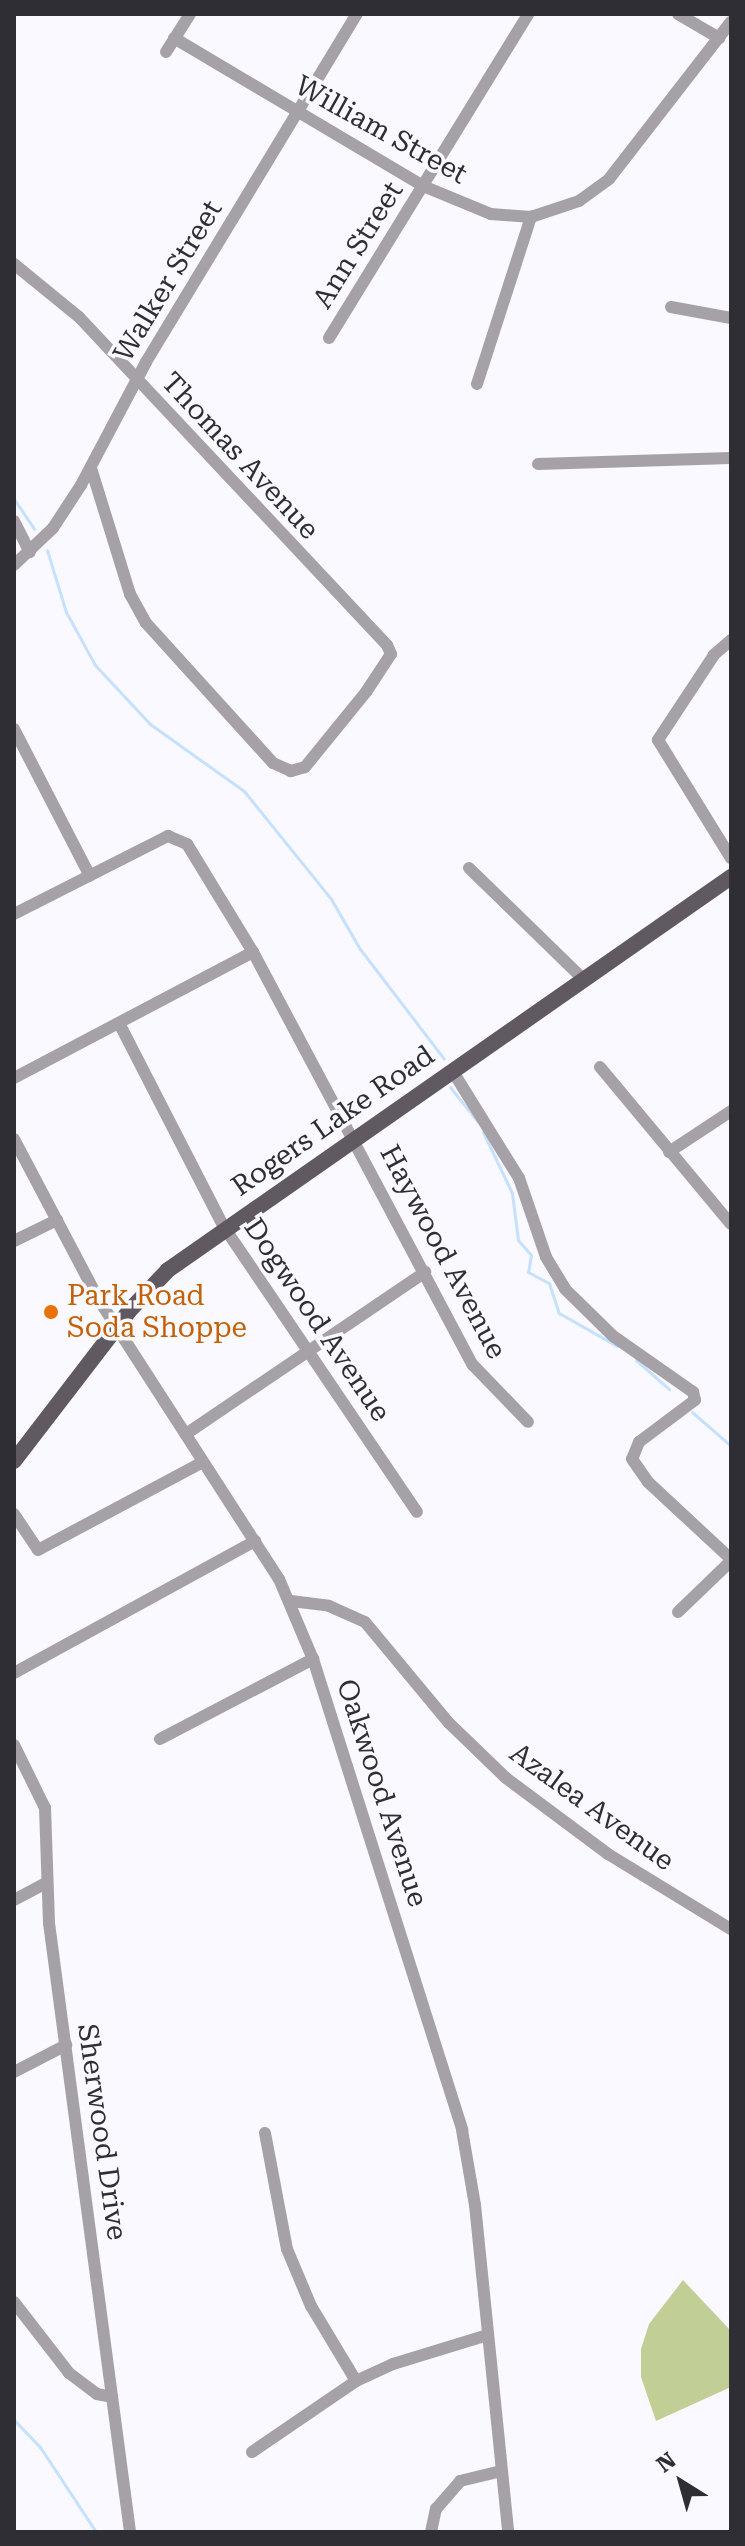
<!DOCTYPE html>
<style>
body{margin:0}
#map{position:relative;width:745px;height:2546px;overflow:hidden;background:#faf9ff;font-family:"Roboto Serif",serif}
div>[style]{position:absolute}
.green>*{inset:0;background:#c1cf96}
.stream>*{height:3px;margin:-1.5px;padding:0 1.5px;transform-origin:1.5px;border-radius:1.5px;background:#c6e1fe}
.minor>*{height:12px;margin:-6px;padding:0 6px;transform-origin:6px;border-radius:6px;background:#a6a1a6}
.major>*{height:16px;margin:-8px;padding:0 8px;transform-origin:8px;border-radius:8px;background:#615962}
.dots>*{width:22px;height:22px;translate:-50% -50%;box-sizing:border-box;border:4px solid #faf9ff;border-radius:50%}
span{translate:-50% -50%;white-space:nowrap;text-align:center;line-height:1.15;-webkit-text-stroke:7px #faf9ff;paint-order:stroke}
.street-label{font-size:28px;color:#2f2e34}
.food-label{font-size:28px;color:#c56008}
.left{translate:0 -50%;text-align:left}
.frame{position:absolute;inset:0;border:16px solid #2f2e34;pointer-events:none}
.north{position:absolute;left:641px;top:2442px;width:80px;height:80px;-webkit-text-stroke:6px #faf9ff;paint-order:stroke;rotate:323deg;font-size:22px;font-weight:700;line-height:32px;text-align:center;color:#2f2e34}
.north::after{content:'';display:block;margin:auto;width:28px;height:36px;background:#2f2e34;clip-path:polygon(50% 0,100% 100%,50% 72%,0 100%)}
</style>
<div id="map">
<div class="green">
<div style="clip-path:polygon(683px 2280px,731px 2331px,731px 2387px,656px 2421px,641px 2377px,641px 2349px,649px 2324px)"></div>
</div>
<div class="stream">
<div style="left:14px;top:499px;width:36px;rotate:56deg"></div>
<div style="left:47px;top:550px;width:65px;rotate:73deg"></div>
<div style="left:66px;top:612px;width:60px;rotate:61.3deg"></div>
<div style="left:95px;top:665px;width:81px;rotate:47deg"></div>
<div style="left:150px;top:724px;width:115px;rotate:35.5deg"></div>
<div style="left:244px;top:791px;width:139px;rotate:51.1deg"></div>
<div style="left:331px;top:899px;width:58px;rotate:59.9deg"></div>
<div style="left:360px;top:949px;width:138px;rotate:52.6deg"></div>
<div style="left:450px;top:1087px;width:45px;rotate:51.3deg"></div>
<div style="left:483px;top:1132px;width:68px;rotate:64.6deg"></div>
<div style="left:512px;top:1193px;width:47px;rotate:82.7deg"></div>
<div style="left:518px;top:1240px;width:20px;rotate:49deg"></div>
<div style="left:531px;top:1255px;width:17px;rotate:100deg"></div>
<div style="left:528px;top:1272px;width:24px;rotate:28deg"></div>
<div style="left:549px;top:1283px;width:32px;rotate:72deg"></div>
<div style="left:559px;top:1313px;width:67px;rotate:29.6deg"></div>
<div style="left:636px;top:1360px;width:44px;rotate:41.3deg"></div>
<div style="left:692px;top:1412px;width:52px;rotate:41.1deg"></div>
<div style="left:14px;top:2420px;width:37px;rotate:46deg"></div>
<div style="left:40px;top:2447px;width:102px;rotate:56.6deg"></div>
</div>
<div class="minor">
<div style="left:678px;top:14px;width:48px;rotate:30.3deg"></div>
<div style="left:174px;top:38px;width:290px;rotate:30.7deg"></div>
<div style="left:423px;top:186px;width:74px;rotate:22.4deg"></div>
<div style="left:491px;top:214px;width:40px;rotate:4.3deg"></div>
<div style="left:531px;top:217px;width:51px;rotate:-18.4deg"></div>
<div style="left:579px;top:201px;width:37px;rotate:-36deg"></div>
<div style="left:609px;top:179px;width:199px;rotate:-52.2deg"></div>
<div style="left:166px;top:52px;width:45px;rotate:-57.7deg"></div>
<div style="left:14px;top:264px;width:84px;rotate:39.2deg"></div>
<div style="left:79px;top:317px;width:450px;rotate:46.8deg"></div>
<div style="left:387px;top:645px;width:10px;rotate:66deg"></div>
<div style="left:391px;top:654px;width:45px;rotate:123.3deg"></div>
<div style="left:366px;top:692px;width:97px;rotate:129.1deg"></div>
<div style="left:305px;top:767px;width:15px;rotate:164deg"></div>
<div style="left:291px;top:771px;width:20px;rotate:-156deg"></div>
<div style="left:273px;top:763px;width:189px;rotate:-132.2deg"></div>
<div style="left:146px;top:623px;width:33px;rotate:-119deg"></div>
<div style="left:130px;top:594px;width:132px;rotate:-107.2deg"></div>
<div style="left:671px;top:307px;width:61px;rotate:10.4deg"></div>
<div style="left:329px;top:338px;width:380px;rotate:-58.4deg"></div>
<div style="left:477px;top:384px;width:176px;rotate:-72.1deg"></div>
<div style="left:538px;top:464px;width:193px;rotate:-1.8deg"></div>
<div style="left:14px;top:521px;width:35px;rotate:63deg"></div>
<div style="left:14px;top:565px;width:54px;rotate:-43.5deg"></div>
<div style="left:53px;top:528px;width:51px;rotate:-56.9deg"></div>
<div style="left:81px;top:485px;width:139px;rotate:-62.1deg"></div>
<div style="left:146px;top:362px;width:407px;rotate:-58.8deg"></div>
<div style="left:731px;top:640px;width:23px;rotate:139deg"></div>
<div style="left:714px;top:655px;width:102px;rotate:123.4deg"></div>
<div style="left:658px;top:740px;width:139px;rotate:58.3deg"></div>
<div style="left:14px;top:729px;width:165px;rotate:62.7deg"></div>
<div style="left:469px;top:868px;width:161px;rotate:44.2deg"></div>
<div style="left:14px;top:914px;width:173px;rotate:-26.9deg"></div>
<div style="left:168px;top:836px;width:21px;rotate:23deg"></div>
<div style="left:187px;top:844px;width:127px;rotate:58.6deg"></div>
<div style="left:253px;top:952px;width:468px;rotate:62deg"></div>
<div style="left:473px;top:1365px;width:79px;rotate:46deg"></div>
<div style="left:119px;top:1023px;width:229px;rotate:62.8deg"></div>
<div style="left:224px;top:1227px;width:344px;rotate:55.9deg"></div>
<div style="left:600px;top:1067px;width:204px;rotate:50.2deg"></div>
<div style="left:452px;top:1070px;width:127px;rotate:58.2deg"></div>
<div style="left:519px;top:1178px;width:83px;rotate:71.1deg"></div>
<div style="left:546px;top:1257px;width:37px;rotate:59deg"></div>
<div style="left:565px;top:1289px;width:67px;rotate:44.4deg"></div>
<div style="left:613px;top:1336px;width:98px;rotate:35deg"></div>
<div style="left:693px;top:1392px;width:8px;rotate:76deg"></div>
<div style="left:695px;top:1400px;width:70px;rotate:143.1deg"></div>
<div style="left:639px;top:1442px;width:18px;rotate:112deg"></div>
<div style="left:632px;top:1459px;width:28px;rotate:55deg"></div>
<div style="left:648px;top:1482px;width:113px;rotate:42.9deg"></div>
<div style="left:14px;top:1078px;width:270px;rotate:-27.8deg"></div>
<div style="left:14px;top:1139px;width:182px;rotate:62.2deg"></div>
<div style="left:99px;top:1300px;width:332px;rotate:57.2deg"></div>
<div style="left:279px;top:1579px;width:87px;rotate:67deg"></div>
<div style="left:313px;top:1659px;width:494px;rotate:72.4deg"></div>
<div style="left:462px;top:2130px;width:76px;rotate:80.2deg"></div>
<div style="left:475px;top:2205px;width:329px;rotate:84.2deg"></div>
<div style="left:669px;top:1152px;width:74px;rotate:-33.5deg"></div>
<div style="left:14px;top:1241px;width:48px;rotate:-26deg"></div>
<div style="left:186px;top:1434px;width:289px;rotate:-34.1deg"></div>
<div style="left:14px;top:1514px;width:43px;rotate:56.3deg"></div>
<div style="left:38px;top:1550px;width:187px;rotate:-28.1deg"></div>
<div style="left:291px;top:1601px;width:38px;rotate:7deg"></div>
<div style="left:329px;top:1606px;width:39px;rotate:24deg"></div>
<div style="left:365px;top:1622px;width:131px;rotate:50.3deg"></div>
<div style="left:449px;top:1723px;width:79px;rotate:44deg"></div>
<div style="left:506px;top:1778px;width:127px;rotate:36.7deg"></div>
<div style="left:608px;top:1854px;width:144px;rotate:31.4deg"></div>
<div style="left:678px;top:1612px;width:74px;rotate:-43.9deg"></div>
<div style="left:14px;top:1673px;width:275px;rotate:-28.7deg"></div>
<div style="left:160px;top:1739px;width:173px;rotate:-27.6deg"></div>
<div style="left:14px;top:1745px;width:70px;rotate:63.8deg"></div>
<div style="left:45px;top:1808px;width:115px;rotate:88deg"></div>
<div style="left:49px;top:1923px;width:614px;rotate:82.42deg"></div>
<div style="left:14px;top:1900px;width:36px;rotate:-28deg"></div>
<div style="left:14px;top:2072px;width:59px;rotate:-27.4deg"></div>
<div style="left:265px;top:2133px;width:118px;rotate:79.3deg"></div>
<div style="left:287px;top:2249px;width:62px;rotate:67.2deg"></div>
<div style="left:311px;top:2306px;width:87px;rotate:59deg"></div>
<div style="left:14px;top:2302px;width:90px;rotate:52.2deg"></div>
<div style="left:69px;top:2373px;width:35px;rotate:37deg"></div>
<div style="left:97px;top:2394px;width:15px;rotate:11deg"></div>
<div style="left:252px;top:2452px;width:126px;rotate:-34.3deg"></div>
<div style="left:356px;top:2381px;width:41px;rotate:-24.7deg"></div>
<div style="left:393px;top:2364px;width:99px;rotate:-17deg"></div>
<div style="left:431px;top:2532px;width:24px;rotate:-78deg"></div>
<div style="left:436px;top:2509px;width:37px;rotate:-49deg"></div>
<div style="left:460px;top:2481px;width:42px;rotate:-13.7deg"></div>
</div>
<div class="major">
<div style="left:14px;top:1461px;width:189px;rotate:-52.5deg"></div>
<div style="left:129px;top:1311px;width:57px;rotate:-46.4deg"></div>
<div style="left:168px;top:1270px;width:687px;rotate:-34.92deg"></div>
</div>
<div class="dots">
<div style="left:51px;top:1312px;background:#e8710a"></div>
</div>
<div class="street-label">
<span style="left:381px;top:130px;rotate:29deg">William Street</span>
<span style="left:358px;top:245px;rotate:-58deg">Ann Street</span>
<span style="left:168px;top:281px;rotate:-59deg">Walker Street</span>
<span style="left:240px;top:456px;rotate:47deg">Thomas Avenue</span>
<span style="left:333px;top:1121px;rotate:-35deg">Rogers Lake Road</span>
<span style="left:443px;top:1252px;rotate:62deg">Haywood Avenue</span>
<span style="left:317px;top:1320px;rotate:56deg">Dogwood Avenue</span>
<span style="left:382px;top:1793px;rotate:72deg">Oakwood Avenue</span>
<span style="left:592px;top:1807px;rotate:36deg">Azalea Avenue</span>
<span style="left:102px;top:2132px;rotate:82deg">Sherwood Drive</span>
</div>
<div class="food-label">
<span class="left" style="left:67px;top:1312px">Park Road<br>Soda Shoppe</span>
</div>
<div class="frame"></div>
<div class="north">N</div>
</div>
